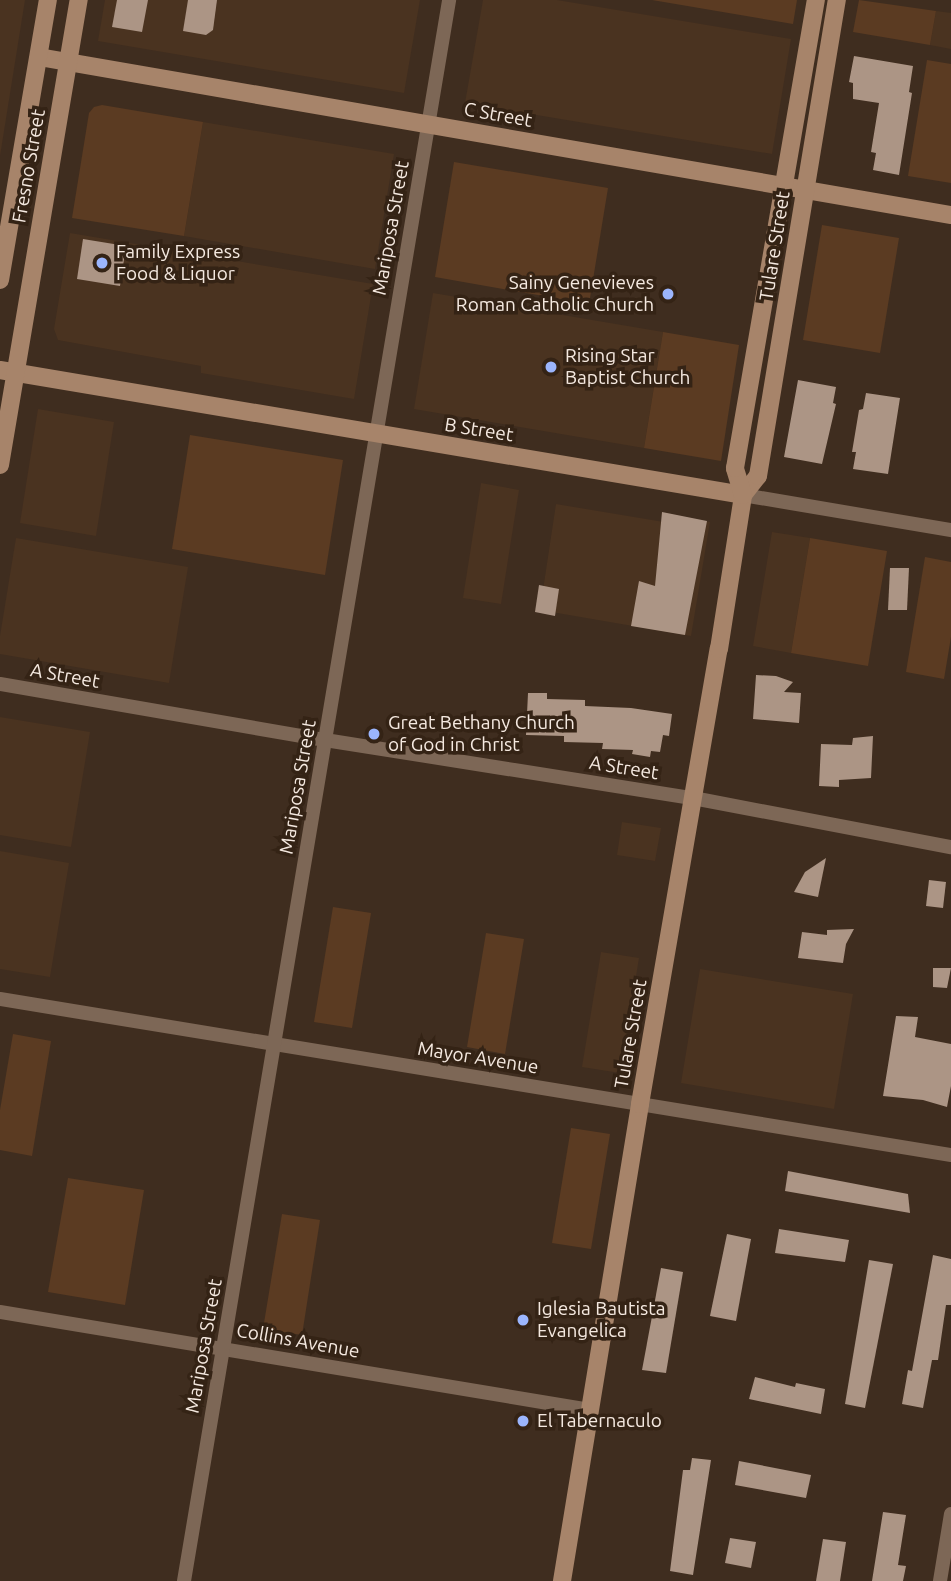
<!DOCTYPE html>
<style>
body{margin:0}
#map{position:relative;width:951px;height:1581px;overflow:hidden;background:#3f2d1f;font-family:Ubuntu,sans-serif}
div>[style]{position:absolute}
.built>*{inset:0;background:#4a3320}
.green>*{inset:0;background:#5b3b22}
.building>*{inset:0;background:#ac9585}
.street>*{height:14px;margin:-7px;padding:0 7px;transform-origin:7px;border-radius:7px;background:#7d6756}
.secondary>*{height:18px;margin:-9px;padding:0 9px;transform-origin:9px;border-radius:9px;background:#a7846a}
.dots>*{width:19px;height:19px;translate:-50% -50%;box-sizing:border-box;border:4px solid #342315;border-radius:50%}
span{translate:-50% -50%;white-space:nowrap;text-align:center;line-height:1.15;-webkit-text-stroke:7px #342315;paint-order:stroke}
.street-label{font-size:19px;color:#f5e9e0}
.poi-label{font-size:19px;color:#f5e9e0}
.left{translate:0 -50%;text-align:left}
.right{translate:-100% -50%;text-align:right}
</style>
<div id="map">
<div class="built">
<div style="clip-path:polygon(0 0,25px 0,0 156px)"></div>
<div style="clip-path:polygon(105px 0,420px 0,404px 93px,98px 41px)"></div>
<div style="clip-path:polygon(483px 0,557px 0,791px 39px,772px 154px,465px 103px)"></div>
<div style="clip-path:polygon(936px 11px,951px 13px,951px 49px,930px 45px)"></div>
<div style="clip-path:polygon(203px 122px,394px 154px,375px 269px,184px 236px)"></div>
<div style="clip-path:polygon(70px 233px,373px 284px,354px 399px,201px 373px,201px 366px,58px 340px,54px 329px)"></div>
<div style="clip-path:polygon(433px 293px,663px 332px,644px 448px,414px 409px)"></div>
<div style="clip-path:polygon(38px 409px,114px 422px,96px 536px,20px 523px)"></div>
<div style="clip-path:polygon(481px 483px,519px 490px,501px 604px,463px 598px)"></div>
<div style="clip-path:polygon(556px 504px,670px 523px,672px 515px,710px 522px,691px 636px,540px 610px)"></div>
<div style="clip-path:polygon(772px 532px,810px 538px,791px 653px,753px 646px)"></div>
<div style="clip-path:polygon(16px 538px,188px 567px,169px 683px,0 654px,0 636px)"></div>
<div style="clip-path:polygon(0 717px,90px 732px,71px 847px,0 835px)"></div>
<div style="clip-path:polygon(622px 822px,661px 828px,655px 861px,617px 855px)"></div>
<div style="clip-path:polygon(0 851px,69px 863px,50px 977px,0 969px)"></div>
<div style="clip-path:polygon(601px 952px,639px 958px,620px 1073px,582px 1067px)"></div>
<div style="clip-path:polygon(700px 969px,853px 994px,834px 1109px,681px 1083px)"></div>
</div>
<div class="green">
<div style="clip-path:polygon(652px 0,797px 0,793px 24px)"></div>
<div style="clip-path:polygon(859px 0,936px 11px,930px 45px,853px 32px)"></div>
<div style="clip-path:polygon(927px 60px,951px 64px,951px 183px,908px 176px)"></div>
<div style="clip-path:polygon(102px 105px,203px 122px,184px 236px,72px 218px,89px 113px,94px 107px)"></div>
<div style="clip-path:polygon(454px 162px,608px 188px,589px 304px,435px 277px)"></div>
<div style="clip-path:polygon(822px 225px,899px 238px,880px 353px,803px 340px)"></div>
<div style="clip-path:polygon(663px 332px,739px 345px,721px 461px,644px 448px)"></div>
<div style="clip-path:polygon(190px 435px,343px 460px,325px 575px,172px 549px)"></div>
<div style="clip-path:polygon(810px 538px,887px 551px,868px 666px,791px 653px)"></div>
<div style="clip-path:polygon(925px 557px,951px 562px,951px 637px,944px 679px,906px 672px)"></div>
<div style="clip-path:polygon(333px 907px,371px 913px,352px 1028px,314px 1022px)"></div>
<div style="clip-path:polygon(486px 933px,524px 939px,505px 1054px,467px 1047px)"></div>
<div style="clip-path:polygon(13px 1034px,51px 1041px,32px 1156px,0 1150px,0 1110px)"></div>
<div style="clip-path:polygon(571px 1128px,610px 1134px,591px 1249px,552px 1243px)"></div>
<div style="clip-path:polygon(68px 1178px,144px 1190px,125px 1305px,48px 1292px)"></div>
<div style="clip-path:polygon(282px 1214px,320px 1220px,302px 1335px,263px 1329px)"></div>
</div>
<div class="building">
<div style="clip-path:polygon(117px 0,148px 0,142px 32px,112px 27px)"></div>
<div style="clip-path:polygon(188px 0,217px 0,213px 30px,206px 35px,183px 31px)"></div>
<div style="clip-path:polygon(854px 56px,913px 66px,909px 92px,912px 93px,899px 175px,873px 170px,876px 153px,871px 152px,879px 103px,853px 99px,853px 83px,849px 82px)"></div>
<div style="clip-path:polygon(83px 239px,126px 246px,120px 286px,77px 279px)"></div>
<div style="clip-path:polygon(798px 380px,836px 387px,833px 403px,836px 404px,822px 464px,784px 457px)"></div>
<div style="clip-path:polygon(866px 393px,900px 398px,888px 474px,853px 469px,856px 452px,852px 452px,859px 410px,863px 409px)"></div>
<div style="clip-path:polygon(662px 512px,707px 521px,685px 635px,631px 626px,639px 581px,655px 586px)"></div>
<div style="clip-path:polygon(890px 568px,909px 568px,907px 610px,888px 610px)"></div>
<div style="clip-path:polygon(539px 585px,559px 589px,555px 616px,535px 612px)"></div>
<div style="clip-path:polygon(756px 675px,776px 676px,793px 682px,784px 692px,801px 693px,799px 723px,753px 719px)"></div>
<div style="clip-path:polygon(528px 693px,547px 693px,547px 699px,585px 700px,585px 706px,631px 708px,672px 714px,669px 736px,663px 735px,660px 752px,651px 751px,650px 757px,632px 754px,633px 750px,602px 749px,603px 743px,564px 742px,564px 736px,526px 735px)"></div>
<div style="clip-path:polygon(873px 736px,871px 778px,839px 780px,839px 787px,819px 786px,821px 744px,852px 745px,853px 738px)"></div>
<div style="clip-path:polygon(826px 858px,818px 897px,794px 892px,805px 872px)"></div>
<div style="clip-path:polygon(929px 880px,946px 882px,943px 908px,926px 906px)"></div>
<div style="clip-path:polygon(854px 929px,846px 944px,843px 963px,798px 958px,802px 932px,827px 935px,827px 930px)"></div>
<div style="clip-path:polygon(933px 968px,951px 968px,947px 988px,933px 987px)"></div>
<div style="clip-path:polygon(896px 1016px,918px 1017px,915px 1037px,951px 1044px,951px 1086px,947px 1107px,923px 1100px,883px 1096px)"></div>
<div style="clip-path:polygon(788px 1171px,908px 1194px,910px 1213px,785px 1191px)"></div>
<div style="clip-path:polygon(779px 1229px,849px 1240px,845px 1262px,775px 1253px)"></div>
<div style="clip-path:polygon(727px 1234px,751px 1239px,736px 1321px,710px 1316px)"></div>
<div style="clip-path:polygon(933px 1255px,951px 1259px,951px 1305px,946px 1305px,938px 1360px,932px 1360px,923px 1408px,902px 1404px,908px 1370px,912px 1371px)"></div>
<div style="clip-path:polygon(869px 1260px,893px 1264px,865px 1408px,845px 1404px)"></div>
<div style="clip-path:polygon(661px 1268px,683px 1272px,666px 1373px,642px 1370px)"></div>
<div style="clip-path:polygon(755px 1377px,795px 1387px,796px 1383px,825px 1389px,821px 1414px,749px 1399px)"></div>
<div style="clip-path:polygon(692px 1458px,711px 1460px,693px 1575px,670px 1571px,683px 1470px,690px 1470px)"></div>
<div style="clip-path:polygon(739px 1461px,811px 1475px,806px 1498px,735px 1485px)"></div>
<div style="clip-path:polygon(883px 1512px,906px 1515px,898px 1565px,906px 1566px,903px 1581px,872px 1581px)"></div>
<div style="clip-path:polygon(730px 1538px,756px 1542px,751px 1568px,725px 1563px)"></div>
<div style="clip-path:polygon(823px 1539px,846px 1542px,840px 1581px,816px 1581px)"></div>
</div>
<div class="street">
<div style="left:743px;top:495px;width:211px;rotate:9.6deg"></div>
<div style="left:0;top:684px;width:330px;rotate:9.8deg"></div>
<div style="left:325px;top:740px;width:373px;rotate:9deg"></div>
<div style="left:693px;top:798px;width:263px;rotate:10.8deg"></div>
<div style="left:0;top:999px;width:964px;rotate:9.32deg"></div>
<div style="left:0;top:1312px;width:598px;rotate:9.43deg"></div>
<div style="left:184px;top:1581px;width:1603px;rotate:-80.48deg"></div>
<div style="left:940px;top:1581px;width:68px;rotate:-80.7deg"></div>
</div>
<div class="secondary">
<div style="left:39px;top:57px;width:926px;rotate:9.83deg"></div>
<div style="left:0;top:280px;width:284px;rotate:-80.3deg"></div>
<div style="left:0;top:370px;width:753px;rotate:9.55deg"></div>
<div style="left:0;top:465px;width:472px;rotate:-80.4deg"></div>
<div style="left:743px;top:495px;width:24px;rotate:-52deg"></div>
<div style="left:758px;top:476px;width:483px;rotate:-80.6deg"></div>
<div style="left:562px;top:1581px;width:483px;rotate:-80.7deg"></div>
<div style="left:640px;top:1104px;width:462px;rotate:-80.2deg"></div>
<div style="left:719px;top:649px;width:156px;rotate:-81.1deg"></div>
<div style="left:743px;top:495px;width:28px;rotate:-107deg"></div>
<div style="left:735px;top:468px;width:475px;rotate:-80.2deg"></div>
</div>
<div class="dots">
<div style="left:102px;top:263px;background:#9bb5fd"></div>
<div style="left:668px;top:294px;background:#9bb5fd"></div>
<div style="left:551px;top:367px;background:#9bb5fd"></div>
<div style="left:374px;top:734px;background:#9bb5fd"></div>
<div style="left:523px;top:1320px;background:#9bb5fd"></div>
<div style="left:523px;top:1421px;background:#9bb5fd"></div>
</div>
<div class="street-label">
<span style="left:498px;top:115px;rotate:10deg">C Street</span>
<span style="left:29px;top:166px;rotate:-80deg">Fresno Street</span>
<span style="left:391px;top:228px;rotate:-80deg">Mariposa Street</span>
<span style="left:775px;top:246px;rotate:-81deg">Tulare Street</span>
<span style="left:479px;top:430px;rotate:9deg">B Street</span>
<span style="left:65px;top:676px;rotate:10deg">A Street</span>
<span style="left:624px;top:768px;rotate:9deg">A Street</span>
<span style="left:298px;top:787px;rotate:-80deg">Mariposa Street</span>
<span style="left:631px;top:1034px;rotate:-80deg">Tulare Street</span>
<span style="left:478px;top:1058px;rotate:9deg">Mayor Avenue</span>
<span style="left:298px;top:1341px;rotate:10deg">Collins Avenue</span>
<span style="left:204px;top:1346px;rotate:-80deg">Mariposa Street</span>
</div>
<div class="poi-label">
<span class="left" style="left:116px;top:263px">Family Express<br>Food &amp; Liquor</span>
<span class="right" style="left:654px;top:294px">Sainy Genevieves<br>Roman Catholic Church</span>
<span class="left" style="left:565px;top:367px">Rising Star<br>Baptist Church</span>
<span class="left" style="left:388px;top:734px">Great Bethany Church<br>of God in Christ</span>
<span class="left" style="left:537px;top:1320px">Iglesia Bautista<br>Evangelica</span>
<span class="left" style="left:537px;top:1421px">El Tabernaculo</span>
</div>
</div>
